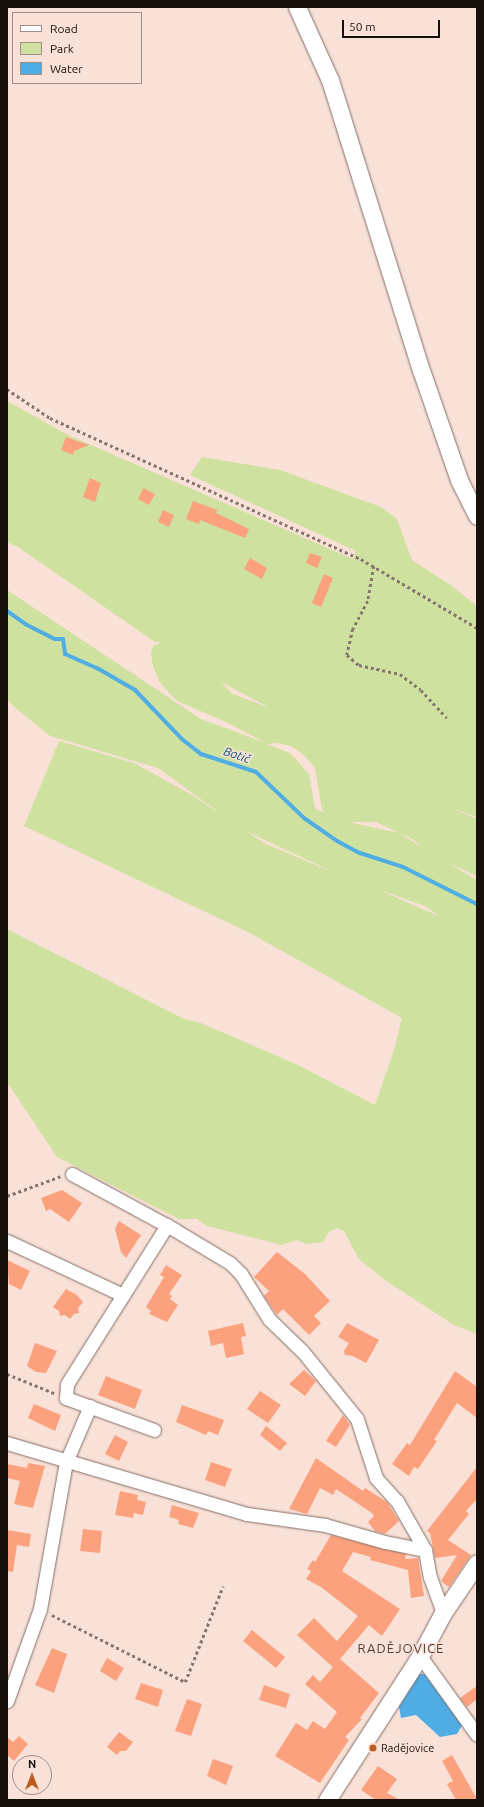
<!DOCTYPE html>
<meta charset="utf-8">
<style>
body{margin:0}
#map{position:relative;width:484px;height:1807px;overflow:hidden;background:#f9e1d8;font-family:Ubuntu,sans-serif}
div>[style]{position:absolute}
.green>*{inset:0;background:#cee19f}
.water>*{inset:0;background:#50ade4}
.stream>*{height:4px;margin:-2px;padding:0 2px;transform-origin:2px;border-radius:2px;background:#50ade4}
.building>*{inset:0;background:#fca17d}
.path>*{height:2.5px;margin-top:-1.25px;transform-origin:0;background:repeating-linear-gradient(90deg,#867670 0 3px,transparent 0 6px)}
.roads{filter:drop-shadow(0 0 1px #826e66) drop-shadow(0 0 1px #826e66)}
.minor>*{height:13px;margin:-6.5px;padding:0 6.5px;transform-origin:6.5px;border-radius:6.5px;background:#fff}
.tertiary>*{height:17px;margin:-8.5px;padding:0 8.5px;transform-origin:8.5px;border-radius:8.5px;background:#fff}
.dots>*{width:11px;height:11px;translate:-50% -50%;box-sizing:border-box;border:2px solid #f9e1d8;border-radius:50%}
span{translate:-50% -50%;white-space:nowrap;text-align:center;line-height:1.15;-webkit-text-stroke:3px #f9e1d8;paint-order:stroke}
.poi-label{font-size:11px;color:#170f0c}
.left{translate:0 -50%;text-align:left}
.water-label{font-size:12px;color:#015074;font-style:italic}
.quarter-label{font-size:13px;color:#513e37;letter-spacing:1px}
.frame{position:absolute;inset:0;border:8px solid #170f0c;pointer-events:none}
.legend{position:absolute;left:12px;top:12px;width:130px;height:72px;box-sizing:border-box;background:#f9e1d8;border:1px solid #9f8d86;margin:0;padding:5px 7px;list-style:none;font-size:12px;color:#170f0c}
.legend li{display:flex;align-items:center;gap:8px;height:20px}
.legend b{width:20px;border:1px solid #9f8d86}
.north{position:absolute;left:12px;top:1755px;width:40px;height:40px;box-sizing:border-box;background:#f9e1d8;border:1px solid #9f8d86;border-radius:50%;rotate:0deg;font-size:11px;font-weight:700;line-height:16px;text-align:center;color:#170f0c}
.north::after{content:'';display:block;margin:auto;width:14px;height:18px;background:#be5c1e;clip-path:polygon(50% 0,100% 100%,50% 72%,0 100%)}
.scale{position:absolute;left:342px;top:20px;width:98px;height:18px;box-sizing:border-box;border:2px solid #170f0c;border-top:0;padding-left:5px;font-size:12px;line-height:14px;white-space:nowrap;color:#170f0c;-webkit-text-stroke:3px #f9e1d8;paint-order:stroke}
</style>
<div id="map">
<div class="green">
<div style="clip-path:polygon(evenodd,7px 401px,68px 435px,353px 559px,356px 551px,190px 475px,202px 457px,280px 470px,381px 507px,397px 519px,412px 560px,452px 586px,477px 606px,477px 817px,449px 807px,477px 819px,477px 876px,448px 863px,477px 880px,477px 1334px,454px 1325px,385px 1280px,359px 1259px,344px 1231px,337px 1228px,329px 1232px,323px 1242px,307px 1244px,297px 1240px,282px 1245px,207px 1226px,197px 1219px,179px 1219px,57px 1157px,7px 1082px,7px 929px,184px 1019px,201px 1023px,298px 1065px,375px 1105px,394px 1050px,402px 1018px,250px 933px,24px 826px,59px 741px,134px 763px,192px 795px,224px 816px,158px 768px,50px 736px,13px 706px,7px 699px,7px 590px,201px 719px,266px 743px,224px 721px,177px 701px,160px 683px,153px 666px,151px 653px,153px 646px,161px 642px,155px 642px,18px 547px,7px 542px,7px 401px,221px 682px,270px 708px,233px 694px,221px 682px,7px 401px,277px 743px,291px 746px,304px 755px,315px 768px,322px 809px,325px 813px,315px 809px,309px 774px,290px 753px,267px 744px,277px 743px,7px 401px,348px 822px,376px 822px,414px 840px,422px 847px,399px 833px,348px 822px,7px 401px,246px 831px,335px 873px,266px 844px,246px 831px,7px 401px,377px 889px,425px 906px,441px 917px,377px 889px)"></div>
</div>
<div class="water">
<div style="clip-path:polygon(419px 1674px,426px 1674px,463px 1724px,457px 1734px,440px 1737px,416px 1715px,401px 1718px,399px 1707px)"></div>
</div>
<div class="stream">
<div style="left:7px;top:611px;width:24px;rotate:35deg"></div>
<div style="left:27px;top:625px;width:31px;rotate:27deg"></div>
<div style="left:55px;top:639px;width:8px"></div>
<div style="left:63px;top:639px;width:15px;rotate:82deg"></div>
<div style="left:65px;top:654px;width:35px;rotate:24deg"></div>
<div style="left:97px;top:668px;width:44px;rotate:30.1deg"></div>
<div style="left:135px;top:690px;width:69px;rotate:46.2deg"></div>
<div style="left:183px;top:740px;width:23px;rotate:38deg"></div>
<div style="left:201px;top:754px;width:58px;rotate:18.1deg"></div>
<div style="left:256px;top:772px;width:66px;rotate:43.8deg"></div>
<div style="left:304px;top:818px;width:40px;rotate:34.9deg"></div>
<div style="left:337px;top:841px;width:26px;rotate:28deg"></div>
<div style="left:360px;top:853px;width:45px;rotate:18deg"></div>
<div style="left:403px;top:867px;width:83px;rotate:26.6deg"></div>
</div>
<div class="building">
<div style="clip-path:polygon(66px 437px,89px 445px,74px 451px,73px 455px,61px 450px)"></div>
<div style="clip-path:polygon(90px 478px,101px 483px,95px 502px,83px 497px)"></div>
<div style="clip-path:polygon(143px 488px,155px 494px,149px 505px,138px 499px)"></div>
<div style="clip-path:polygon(193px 501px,217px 510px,216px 513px,249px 529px,245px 538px,200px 520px,199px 524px,186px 519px)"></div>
<div style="clip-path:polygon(163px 510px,174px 515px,169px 527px,158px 522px)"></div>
<div style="clip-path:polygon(310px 553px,322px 557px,317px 568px,306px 563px)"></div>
<div style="clip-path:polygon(250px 558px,267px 568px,262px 579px,244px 569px)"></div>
<div style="clip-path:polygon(324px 574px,333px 578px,321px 607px,312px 603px)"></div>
<div style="clip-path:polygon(62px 1190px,82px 1203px,69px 1222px,50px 1209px,46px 1211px,41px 1198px)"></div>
<div style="clip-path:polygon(119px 1221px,141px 1235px,126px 1258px,121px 1252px,115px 1229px)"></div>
<div style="clip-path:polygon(277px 1252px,305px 1274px,330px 1301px,314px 1316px,321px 1323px,309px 1335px,283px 1309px,277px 1315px,264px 1296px,269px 1291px,254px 1277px)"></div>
<div style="clip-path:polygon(7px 1260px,30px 1271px,21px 1290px,9px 1284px)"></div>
<div style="clip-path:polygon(166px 1265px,182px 1275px,169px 1294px,172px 1296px,170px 1299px,178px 1305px,167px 1322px,149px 1314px,151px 1311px,146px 1307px,164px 1277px,160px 1275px)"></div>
<div style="clip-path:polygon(66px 1289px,77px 1295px,83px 1302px,78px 1308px,79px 1313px,74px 1314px,70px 1319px,65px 1315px,60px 1316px,59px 1311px,53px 1307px)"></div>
<div style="clip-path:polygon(243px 1323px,246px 1336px,241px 1337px,244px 1354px,226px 1358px,223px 1343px,211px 1346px,208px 1331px)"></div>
<div style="clip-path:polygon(347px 1323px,379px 1340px,366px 1363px,353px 1356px,345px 1355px,344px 1351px,349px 1343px,338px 1337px)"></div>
<div style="clip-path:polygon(35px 1343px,57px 1351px,46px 1373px,36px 1372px,27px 1366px)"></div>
<div style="clip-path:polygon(304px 1370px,316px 1381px,305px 1396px,289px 1384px)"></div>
<div style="clip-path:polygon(455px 1371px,477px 1387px,477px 1418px,457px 1403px,434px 1440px,437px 1441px,418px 1469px,414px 1467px,409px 1476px,392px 1464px,407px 1443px,410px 1445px)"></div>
<div style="clip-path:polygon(106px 1376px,142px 1390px,135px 1409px,98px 1395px)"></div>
<div style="clip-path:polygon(260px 1391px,281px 1405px,268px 1423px,247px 1409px)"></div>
<div style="clip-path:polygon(34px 1404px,61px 1415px,55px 1431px,28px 1418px)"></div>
<div style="clip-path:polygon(182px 1405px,224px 1420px,218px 1435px,208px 1431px,206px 1435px,176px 1422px)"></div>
<div style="clip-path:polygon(343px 1415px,350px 1425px,336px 1447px,326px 1441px)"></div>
<div style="clip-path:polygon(266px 1426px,287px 1443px,280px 1451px,260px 1435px)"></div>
<div style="clip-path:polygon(115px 1435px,128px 1442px,119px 1461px,105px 1454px)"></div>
<div style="clip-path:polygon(316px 1458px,363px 1491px,365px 1488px,387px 1502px,399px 1521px,385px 1534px,375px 1531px,368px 1522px,374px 1516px,372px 1513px,336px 1489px,333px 1495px,320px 1488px,307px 1514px,289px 1509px)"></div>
<div style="clip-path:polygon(211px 1462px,232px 1469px,225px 1487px,205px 1480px)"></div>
<div style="clip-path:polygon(28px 1463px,45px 1466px,33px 1508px,14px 1504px,20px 1481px,7px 1478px,7px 1464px,27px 1468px)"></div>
<div style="clip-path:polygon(477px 1467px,477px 1499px,466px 1511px,469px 1514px,448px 1540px,471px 1555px,449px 1587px,441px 1581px,457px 1555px,435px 1558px,430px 1533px,427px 1531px)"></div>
<div style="clip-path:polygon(120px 1491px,138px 1495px,137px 1500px,146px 1502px,143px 1515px,134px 1513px,133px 1518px,115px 1515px)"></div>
<div style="clip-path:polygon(172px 1505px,199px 1513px,193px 1528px,178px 1524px,179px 1520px,169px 1517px)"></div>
<div style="clip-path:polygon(83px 1529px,102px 1531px,100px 1553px,80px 1551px)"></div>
<div style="clip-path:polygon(7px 1530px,31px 1534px,29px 1547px,17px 1545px,13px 1572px,7px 1571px)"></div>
<div style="clip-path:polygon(331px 1535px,406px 1554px,405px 1559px,418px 1558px,424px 1596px,411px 1598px,408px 1570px,370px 1560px,371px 1557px,353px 1552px,342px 1571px,400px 1609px,382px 1636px,369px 1625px,340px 1659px,379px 1693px,360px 1718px,362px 1719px,345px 1737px,349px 1740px,320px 1783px,275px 1756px,296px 1723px,307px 1730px,313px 1721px,325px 1729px,337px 1712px,305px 1684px,313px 1675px,320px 1682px,333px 1667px,297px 1635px,314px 1618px,337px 1641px,358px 1616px,321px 1587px,306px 1579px,311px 1571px,307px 1569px,313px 1560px,315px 1562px)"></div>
<div style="clip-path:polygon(252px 1630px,285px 1657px,276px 1668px,243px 1641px)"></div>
<div style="clip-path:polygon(52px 1648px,67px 1654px,54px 1693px,35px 1685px)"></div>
<div style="clip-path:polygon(107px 1658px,124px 1668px,116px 1681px,100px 1671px)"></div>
<div style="clip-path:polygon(141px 1683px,163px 1690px,158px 1707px,135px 1699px)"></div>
<div style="clip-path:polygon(264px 1685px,290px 1694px,286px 1708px,259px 1700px)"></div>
<div style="clip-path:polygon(477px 1686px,477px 1699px,467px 1707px,460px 1698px)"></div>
<div style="clip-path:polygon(187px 1699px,202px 1704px,191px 1736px,175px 1731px)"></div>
<div style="clip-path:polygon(119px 1732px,133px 1742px,126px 1751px,120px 1751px,117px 1755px,107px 1747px)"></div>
<div style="clip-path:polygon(19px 1736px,28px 1744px,14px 1761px,7px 1755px,7px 1737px,13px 1742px)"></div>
<div style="clip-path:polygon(452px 1755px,477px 1799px,477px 1800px,456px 1800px,447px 1784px,453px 1781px,442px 1761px)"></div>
<div style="clip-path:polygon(213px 1759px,233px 1766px,226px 1785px,207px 1776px)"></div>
<div style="clip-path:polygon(378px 1766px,397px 1779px,387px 1793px,400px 1800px,376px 1800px,361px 1790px)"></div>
</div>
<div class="path">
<div style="left:7px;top:389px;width:52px;rotate:34deg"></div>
<div style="left:50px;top:418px;width:341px;rotate:24.4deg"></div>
<div style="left:361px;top:559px;width:135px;rotate:30.7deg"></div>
<div style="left:374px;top:566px;width:36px;rotate:100deg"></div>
<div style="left:368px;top:601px;width:32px;rotate:118deg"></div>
<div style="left:353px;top:629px;width:27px;rotate:103deg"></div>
<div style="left:347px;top:655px;width:16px;rotate:40deg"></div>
<div style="left:359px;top:665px;width:42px;rotate:12.4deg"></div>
<div style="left:400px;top:674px;width:26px;rotate:37deg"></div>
<div style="left:421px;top:690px;width:38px;rotate:47deg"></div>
<div style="left:7px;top:1196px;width:58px;rotate:-20.3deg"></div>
<div style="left:7px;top:1374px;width:51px;rotate:22deg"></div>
<div style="left:52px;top:1615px;width:149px;rotate:26.7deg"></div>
<div style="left:185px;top:1682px;width:103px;rotate:-68.4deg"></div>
</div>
<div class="roads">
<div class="minor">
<div style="left:72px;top:1174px;width:117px;rotate:28.5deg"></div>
<div style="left:175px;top:1230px;width:64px;rotate:31deg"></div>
<div style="left:230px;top:1263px;width:16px;rotate:45deg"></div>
<div style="left:241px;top:1274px;width:53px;rotate:58.1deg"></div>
<div style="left:269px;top:1319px;width:47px;rotate:44.1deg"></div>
<div style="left:303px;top:1352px;width:86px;rotate:51.1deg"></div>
<div style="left:357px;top:1419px;width:62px;rotate:72.1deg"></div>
<div style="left:376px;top:1478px;width:31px;rotate:48deg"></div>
<div style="left:397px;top:1501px;width:56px;rotate:60.3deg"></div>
<div style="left:425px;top:1550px;width:27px;rotate:80deg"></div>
<div style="left:430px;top:1577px;width:38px;rotate:70deg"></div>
<div style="left:7px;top:1241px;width:128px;rotate:25deg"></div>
<div style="left:154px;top:1430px;width:94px;rotate:-160deg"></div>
<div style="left:66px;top:1398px;width:14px;rotate:-86deg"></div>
<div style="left:67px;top:1384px;width:188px;rotate:-57.8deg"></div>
<div style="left:7px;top:1443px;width:250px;rotate:16.5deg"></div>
<div style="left:247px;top:1514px;width:79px;rotate:8deg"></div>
<div style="left:325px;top:1525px;width:62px;rotate:15.8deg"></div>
<div style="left:385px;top:1542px;width:41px;rotate:11.3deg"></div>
<div style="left:420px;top:1656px;width:97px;rotate:54.2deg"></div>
<div style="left:7px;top:1701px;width:98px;rotate:-70.3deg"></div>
<div style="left:40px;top:1609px;width:149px;rotate:-80deg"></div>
<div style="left:66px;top:1462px;width:61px;rotate:-66.8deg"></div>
</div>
<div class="tertiary">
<div style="left:297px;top:7px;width:80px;rotate:65.7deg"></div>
<div style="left:330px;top:80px;width:304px;rotate:72.6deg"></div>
<div style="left:421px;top:370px;width:116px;rotate:70.9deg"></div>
<div style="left:459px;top:480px;width:40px;rotate:63.4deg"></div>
<div style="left:327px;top:1800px;width:171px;rotate:-57.1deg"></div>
<div style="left:420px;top:1656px;width:49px;rotate:-61.9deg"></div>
<div style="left:443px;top:1613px;width:60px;rotate:-55.8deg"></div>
</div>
</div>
<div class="dots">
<div style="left:373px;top:1748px;background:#be5c1e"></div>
</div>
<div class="poi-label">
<span class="left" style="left:381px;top:1748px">Radějovice</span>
</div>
<div class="water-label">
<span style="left:237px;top:755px;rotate:19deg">Botič</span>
</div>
<div class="quarter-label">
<span style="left:401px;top:1648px">RADĚJOVICE</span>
</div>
<div class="frame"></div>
<ul class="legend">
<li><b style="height:5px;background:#fff"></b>Road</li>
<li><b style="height:11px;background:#cee19f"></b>Park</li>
<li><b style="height:11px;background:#50ade4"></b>Water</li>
</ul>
<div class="north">N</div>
<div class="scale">50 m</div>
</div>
